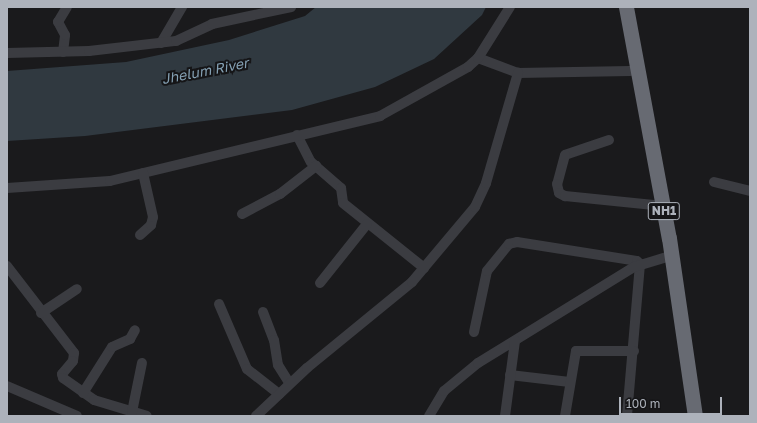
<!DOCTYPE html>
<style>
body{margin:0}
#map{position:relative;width:757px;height:423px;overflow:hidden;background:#1a1a1c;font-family:"Golos Text",sans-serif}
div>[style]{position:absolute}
.water>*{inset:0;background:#303940}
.minor>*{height:10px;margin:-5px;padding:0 5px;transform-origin:5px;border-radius:5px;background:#3b3c41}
.highway>*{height:15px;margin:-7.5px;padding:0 7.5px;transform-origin:7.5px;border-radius:7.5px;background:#676a72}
span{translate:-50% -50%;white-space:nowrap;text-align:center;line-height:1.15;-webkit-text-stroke:4px #151517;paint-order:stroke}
.shield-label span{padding:1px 3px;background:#151517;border:1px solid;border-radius:3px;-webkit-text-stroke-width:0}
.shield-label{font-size:12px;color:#adb2bb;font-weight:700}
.water-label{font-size:14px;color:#85a1b4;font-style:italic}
.frame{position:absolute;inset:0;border:8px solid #adb2bb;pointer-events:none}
.scale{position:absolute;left:619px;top:397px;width:103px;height:18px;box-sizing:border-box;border:2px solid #adb2bb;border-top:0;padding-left:5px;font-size:12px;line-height:14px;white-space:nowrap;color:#adb2bb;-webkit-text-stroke:3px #151517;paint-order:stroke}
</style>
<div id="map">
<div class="water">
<div style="clip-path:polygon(316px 7px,486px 7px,482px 15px,434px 59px,375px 87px,292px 110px,85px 136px,7px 141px,7px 71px,126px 62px,229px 40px,305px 16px)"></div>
</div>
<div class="minor">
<div style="left:161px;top:43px;width:42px;rotate:-59.7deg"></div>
<div style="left:63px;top:52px;width:17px;rotate:-83deg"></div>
<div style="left:65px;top:35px;width:15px;rotate:-118deg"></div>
<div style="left:58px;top:22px;width:17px;rotate:-59deg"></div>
<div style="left:7px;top:53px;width:82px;rotate:-1.4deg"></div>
<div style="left:89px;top:51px;width:88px;rotate:-6.6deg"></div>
<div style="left:176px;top:41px;width:40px;rotate:-25deg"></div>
<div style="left:212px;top:24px;width:81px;rotate:-12.1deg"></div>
<div style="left:478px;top:58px;width:43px;rotate:20.6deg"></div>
<div style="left:518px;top:73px;width:112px;rotate:-1deg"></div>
<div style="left:297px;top:135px;width:30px;rotate:63deg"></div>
<div style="left:311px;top:162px;width:40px;rotate:41deg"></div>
<div style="left:341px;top:188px;width:15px;rotate:82deg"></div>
<div style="left:343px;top:203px;width:104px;rotate:38.7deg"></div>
<div style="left:609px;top:140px;width:46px;rotate:161.2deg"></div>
<div style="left:565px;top:155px;width:30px;rotate:105deg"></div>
<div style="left:557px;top:184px;width:9px;rotate:77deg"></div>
<div style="left:559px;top:193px;width:7px;rotate:27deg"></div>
<div style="left:565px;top:196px;width:99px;rotate:5.8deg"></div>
<div style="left:714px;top:182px;width:37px;rotate:14deg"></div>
<div style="left:7px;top:188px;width:103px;rotate:-3.9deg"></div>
<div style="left:110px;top:181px;width:278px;rotate:-13.5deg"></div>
<div style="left:380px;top:116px;width:101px;rotate:-29.1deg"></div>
<div style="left:468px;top:67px;width:13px;rotate:-42deg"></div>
<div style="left:478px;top:58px;width:60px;rotate:-57.9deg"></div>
<div style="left:242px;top:214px;width:43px;rotate:-27.8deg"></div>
<div style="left:280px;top:194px;width:46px;rotate:-37.9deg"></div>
<div style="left:140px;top:235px;width:15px;rotate:-42deg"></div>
<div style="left:151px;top:225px;width:8px;rotate:-76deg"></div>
<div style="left:153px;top:217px;width:45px;rotate:-102.8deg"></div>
<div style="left:7px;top:266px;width:110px;rotate:52.4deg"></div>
<div style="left:74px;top:353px;width:8px;rotate:97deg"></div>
<div style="left:73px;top:361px;width:17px;rotate:130deg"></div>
<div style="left:62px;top:374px;width:4px;rotate:76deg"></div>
<div style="left:63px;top:378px;width:38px;rotate:35deg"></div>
<div style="left:94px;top:400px;width:55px;rotate:16.8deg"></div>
<div style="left:320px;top:283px;width:75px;rotate:-51.5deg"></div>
<div style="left:219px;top:304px;width:71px;rotate:66.7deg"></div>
<div style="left:247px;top:369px;width:41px;rotate:38deg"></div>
<div style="left:263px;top:312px;width:30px;rotate:69deg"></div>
<div style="left:274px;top:340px;width:25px;rotate:81deg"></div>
<div style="left:278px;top:365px;width:22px;rotate:58deg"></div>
<div style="left:41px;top:313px;width:43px;rotate:-33.7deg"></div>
<div style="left:474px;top:332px;width:62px;rotate:-78deg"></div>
<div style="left:487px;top:271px;width:35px;rotate:-51deg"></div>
<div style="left:509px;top:244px;width:8px;rotate:-14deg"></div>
<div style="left:517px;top:242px;width:121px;rotate:9deg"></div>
<div style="left:637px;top:261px;width:4px;rotate:45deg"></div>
<div style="left:640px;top:264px;width:153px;rotate:94.9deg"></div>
<div style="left:510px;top:375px;width:60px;rotate:6.7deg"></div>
<div style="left:7px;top:386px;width:76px;rotate:23.2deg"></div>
<div style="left:83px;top:393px;width:54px;rotate:-57.8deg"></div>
<div style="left:112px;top:347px;width:20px;rotate:-24deg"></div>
<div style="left:130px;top:339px;width:10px;rotate:-61deg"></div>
<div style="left:132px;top:412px;width:50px;rotate:-78.5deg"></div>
<div style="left:256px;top:416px;width:70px;rotate:-43.3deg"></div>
<div style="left:307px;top:368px;width:136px;rotate:-39.3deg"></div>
<div style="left:412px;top:282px;width:98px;rotate:-50deg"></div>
<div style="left:475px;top:207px;width:26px;rotate:-65deg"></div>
<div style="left:486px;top:183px;width:115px;rotate:-73.8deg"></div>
<div style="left:429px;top:416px;width:29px;rotate:-59deg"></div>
<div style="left:444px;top:391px;width:44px;rotate:-39.5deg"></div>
<div style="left:478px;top:363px;width:183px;rotate:-31.6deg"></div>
<div style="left:634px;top:267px;width:39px;rotate:-17deg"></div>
<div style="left:505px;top:416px;width:76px;rotate:-82.4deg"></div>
<div style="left:565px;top:416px;width:66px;rotate:-80.4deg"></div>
<div style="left:576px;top:351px;width:58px"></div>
</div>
<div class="highway">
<div style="left:626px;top:7px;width:235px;rotate:79.5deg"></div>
<div style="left:669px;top:238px;width:180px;rotate:81.7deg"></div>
</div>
<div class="shield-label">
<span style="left:664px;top:211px">NH1</span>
</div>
<div class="water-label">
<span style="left:205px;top:71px;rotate:-11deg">Jhelum River</span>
</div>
<div class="frame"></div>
<div class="scale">100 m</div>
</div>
